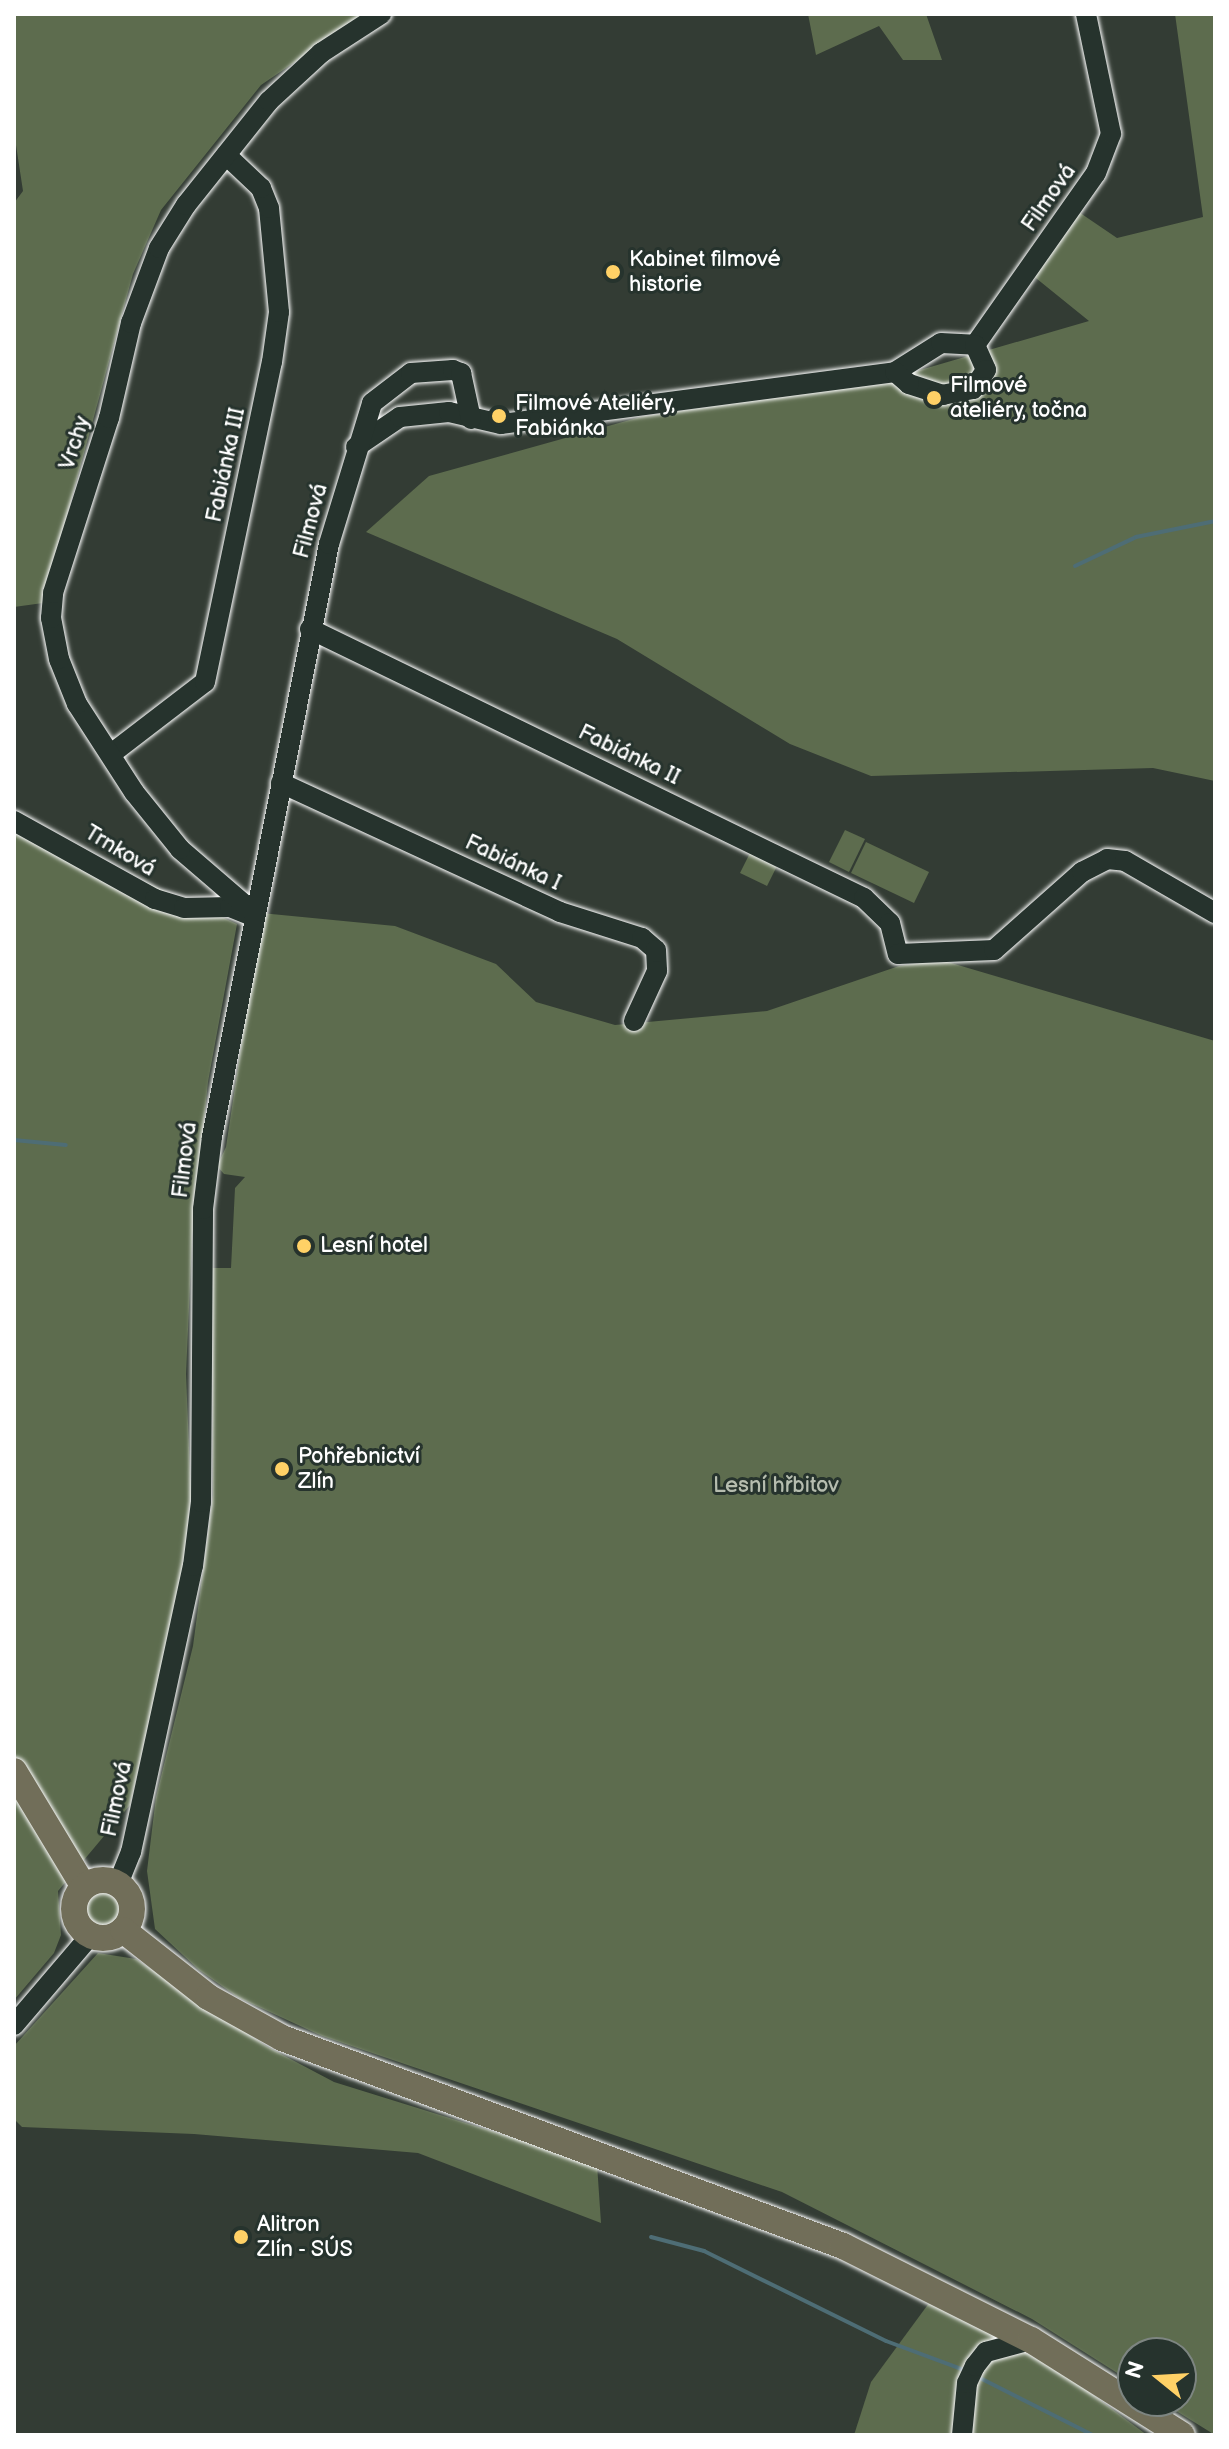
<!DOCTYPE html>
<meta charset="utf-8">
<style>
body{margin:0}
#map{position:relative;width:1229px;height:2449px;overflow:hidden;background:#333c34;font-family:"Balsamiq Sans",sans-serif}
div>[style]{position:absolute}
.green>*{inset:0;background:#5d6c4e}
.round{border-radius:50%}
.stream>*{height:4px;margin:-2px;padding:0 2px;transform-origin:2px;border-radius:2px;background:#4e6d75}
.roads{filter:drop-shadow(0 0 2px #fff) drop-shadow(0 0 2px #fff)}
.minor>*{height:20px;margin:-10px;padding:0 10px;transform-origin:10px;border-radius:10px;background:#26332d}
.major>*{height:26px;margin:-13px;padding:0 13px;transform-origin:13px;border-radius:13px;background:#716e59}
.major>.ring{margin:-13px;padding:0;box-sizing:content-box;background:none;border:26px solid #716e59;border-radius:50%}
.dots>*{width:22px;height:22px;translate:-50% -50%;box-sizing:border-box;border:4px solid #26332d;border-radius:50%}
span{translate:-50% -50%;white-space:nowrap;text-align:center;line-height:1.15;-webkit-text-stroke:6px #26332d;paint-order:stroke}
.street-label{font-size:22px;color:#fff}
.poi-label{font-size:22px;color:#fff}
.left{translate:0 -50%;text-align:left}
.park-label{font-size:22px;color:#b6bdaf}
.frame{position:absolute;inset:0;border:16px solid #fff;pointer-events:none}
.north{position:absolute;left:1117px;top:2337px;width:80px;height:80px;box-sizing:border-box;background:#26332d;border:2px solid #7d8581;border-radius:50%;rotate:288deg;font-size:22px;font-weight:700;line-height:32px;text-align:center;color:#fff}
.north::after{content:'';display:block;margin:auto;width:28px;height:36px;background:#ffd166;clip-path:polygon(50% 0,100% 100%,50% 72%,0 100%)}
</style>
<div id="map">
<div class="green">
<div style="clip-path:polygon(14px 14px,366px 14px,261px 85px,161px 210px,133px 274px,43px 603px,14px 607px,14px 203px,23px 191px,14px 132px)"></div>
<div style="clip-path:polygon(808px 14px,926px 14px,942px 60px,903px 60px,879px 26px,816px 55px)"></div>
<div style="clip-path:polygon(1175px 14px,1215px 14px,1215px 781px,1153px 768px,871px 776px,790px 744px,617px 639px,366px 532px,429px 476px,644px 416px,872px 384px,1089px 321px,1021px 266px,1064px 202px,1117px 238px,1203px 217px)"></div>
<div style="clip-path:polygon(14px 822px,237px 924px,208px 1082px,192px 1240px,186px 1374px,191px 1497px,182px 1579px,130px 1805px,58px 1891px,61px 1935px,54px 1953px,14px 2000px)"></div>
<div style="clip-path:polygon(845px 830px,865px 839px,849px 872px,829px 862px)"></div>
<div style="clip-path:polygon(866px 842px,929px 872px,914px 903px,851px 873px)"></div>
<div style="clip-path:polygon(750px 853px,777px 866px,767px 886px,740px 873px)"></div>
<div style="clip-path:polygon(261px 913px,395px 926px,496px 964px,536px 1002px,615px 1025px,767px 1011px,899px 966px,941px 960px,1215px 1041px,1215px 2435px,1160px 2401px,1181px 2401px,1181px 2353px,1133px 2353px,1133px 2383px,1032px 2319px,782px 2192px,322px 2036px,239px 1998px,199px 1970px,155px 1929px,147px 1871px,156px 1797px,193px 1646px,213px 1495px,212px 1268px,231px 1268px,235px 1188px,245px 1177px,224px 1174px,217px 1166px,226px 1147px)"></div>
<div class="round" style="left:83px;top:1890px;width:40px;height:40px"></div>
<div style="clip-path:polygon(98px 1953px,136px 1959px,266px 2046px,334px 2082px,597px 2164px,601px 2223px,418px 2153px,194px 2134px,22px 2127px,14px 2119px,14px 2046px)"></div>
<div style="clip-path:polygon(932px 2299px,1038px 2354px,1147px 2435px,854px 2435px,871px 2382px)"></div>
</div>
<div class="stream">
<div style="left:1075px;top:566px;width:68px;rotate:-25.4deg"></div>
<div style="left:1136px;top:537px;width:81px;rotate:-11.4deg"></div>
<div style="left:14px;top:1140px;width:52px;rotate:5.5deg"></div>
<div style="left:651px;top:2237px;width:55px;rotate:14.8deg"></div>
<div style="left:704px;top:2251px;width:203px;rotate:26.3deg"></div>
<div style="left:886px;top:2341px;width:83px;rotate:20.4deg"></div>
<div style="left:978px;top:2377px;width:129px;rotate:26.8deg"></div>
</div>
<div class="roads">
<div class="minor">
<div style="left:975px;top:345px;width:210px;rotate:-54.9deg"></div>
<div style="left:1096px;top:173px;width:42px;rotate:-69deg"></div>
<div style="left:1111px;top:134px;width:123px;rotate:-101.8deg"></div>
<div style="left:356px;top:447px;width:53px;rotate:-34.3deg"></div>
<div style="left:400px;top:417px;width:49px;rotate:-5.8deg"></div>
<div style="left:449px;top:412px;width:53px;rotate:13deg"></div>
<div style="left:501px;top:424px;width:397px;rotate:-7.5deg"></div>
<div style="left:895px;top:372px;width:54px;rotate:-32.2deg"></div>
<div style="left:941px;top:343px;width:34px;rotate:3deg"></div>
<div style="left:975px;top:345px;width:27px;rotate:66deg"></div>
<div style="left:986px;top:370px;width:23px;rotate:124deg"></div>
<div style="left:973px;top:389px;width:31px;rotate:169deg"></div>
<div style="left:943px;top:395px;width:36px;rotate:-162deg"></div>
<div style="left:909px;top:384px;width:18px;rotate:-139deg"></div>
<div style="left:310px;top:629px;width:616px;rotate:25.9deg"></div>
<div style="left:864px;top:898px;width:36px;rotate:44deg"></div>
<div style="left:890px;top:923px;width:32px;rotate:76deg"></div>
<div style="left:898px;top:954px;width:96px;rotate:-2.4deg"></div>
<div style="left:994px;top:950px;width:118px;rotate:-41.6deg"></div>
<div style="left:1082px;top:872px;width:28px;rotate:-27deg"></div>
<div style="left:1107px;top:859px;width:18px;rotate:6deg"></div>
<div style="left:1125px;top:861px;width:104px;rotate:30deg"></div>
<div style="left:111px;top:754px;width:118px;rotate:-37.5deg"></div>
<div style="left:205px;top:682px;width:327px;rotate:-78.2deg"></div>
<div style="left:272px;top:362px;width:50px;rotate:-82deg"></div>
<div style="left:279px;top:312px;width:104px;rotate:-95.5deg"></div>
<div style="left:269px;top:208px;width:22px;rotate:-112deg"></div>
<div style="left:261px;top:188px;width:48px;rotate:-136.7deg"></div>
<div style="left:281px;top:783px;width:307px;rotate:24.8deg"></div>
<div style="left:560px;top:912px;width:86px;rotate:17.6deg"></div>
<div style="left:642px;top:938px;width:18px;rotate:41deg"></div>
<div style="left:656px;top:950px;width:21px;rotate:87deg"></div>
<div style="left:657px;top:971px;width:55px;rotate:114.7deg"></div>
<div style="left:14px;top:821px;width:161px;rotate:29deg"></div>
<div style="left:155px;top:899px;width:30px;rotate:17deg"></div>
<div style="left:184px;top:908px;width:46px;rotate:-1.2deg"></div>
<div style="left:230px;top:907px;width:24px;rotate:22deg"></div>
<div style="left:252px;top:911px;width:95px;rotate:-139.3deg"></div>
<div style="left:180px;top:849px;width:73px;rotate:-128.9deg"></div>
<div style="left:134px;top:792px;width:105px;rotate:-122.9deg"></div>
<div style="left:77px;top:704px;width:48px;rotate:-111.8deg"></div>
<div style="left:59px;top:659px;width:42px;rotate:-101deg"></div>
<div style="left:51px;top:618px;width:25px;rotate:-85deg"></div>
<div style="left:53px;top:593px;width:184px;rotate:-72.3deg"></div>
<div style="left:109px;top:418px;width:98px;rotate:-77deg"></div>
<div style="left:131px;top:323px;width:80px;rotate:-69.5deg"></div>
<div style="left:159px;top:248px;width:51px;rotate:-57.9deg"></div>
<div style="left:186px;top:205px;width:133px;rotate:-51.4deg"></div>
<div style="left:269px;top:101px;width:71px;rotate:-42.7deg"></div>
<div style="left:321px;top:53px;width:72px;rotate:-33deg"></div>
<div style="left:118px;top:1884px;width:35px;rotate:-68deg"></div>
<div style="left:131px;top:1852px;width:293px;rotate:-77.8deg"></div>
<div style="left:193px;top:1566px;width:64px;rotate:-82.9deg"></div>
<div style="left:201px;top:1502px;width:293px;rotate:-89.6deg"></div>
<div style="left:203px;top:1209px;width:73px;rotate:-82.9deg"></div>
<div style="left:212px;top:1137px;width:604px;rotate:-78.84deg"></div>
<div style="left:329px;top:544px;width:147px;rotate:-73deg"></div>
<div style="left:372px;top:403px;width:49px;rotate:-37.6deg"></div>
<div style="left:411px;top:373px;width:42px;rotate:-4.1deg"></div>
<div style="left:453px;top:370px;width:9px;rotate:21deg"></div>
<div style="left:461px;top:373px;width:47px;rotate:77.7deg"></div>
<div style="left:14px;top:2025px;width:117px;rotate:-49.5deg"></div>
<div style="left:962px;top:2435px;width:52px;rotate:-84.5deg"></div>
<div style="left:967px;top:2383px;width:19px;rotate:-65deg"></div>
<div style="left:975px;top:2366px;width:18px;rotate:-52deg"></div>
<div style="left:986px;top:2352px;width:47px;rotate:-14.9deg"></div>
</div>
<div class="major">
<div style="left:14px;top:1771px;width:135px;rotate:58.9deg"></div>
<div class="ring" style="left:74px;top:1880px;width:32px;height:32px"></div>
<div style="left:123px;top:1930px;width:108px;rotate:38.2deg"></div>
<div style="left:208px;top:1997px;width:85px;rotate:29deg"></div>
<div style="left:282px;top:2038px;width:598px;rotate:20.34deg"></div>
<div style="left:843px;top:2246px;width:210px;rotate:26.6deg"></div>
<div style="left:1031px;top:2340px;width:178px;rotate:32.2deg"></div>
</div>
</div>
<div class="dots">
<div style="left:613px;top:272px;background:#ffd166"></div>
<div style="left:934px;top:398px;background:#ffd166"></div>
<div style="left:499px;top:416px;background:#ffd166"></div>
<div style="left:304px;top:1246px;background:#ffd166"></div>
<div style="left:282px;top:1469px;background:#ffd166"></div>
<div style="left:241px;top:2237px;background:#ffd166"></div>
</div>
<div class="street-label">
<span style="left:1049px;top:198px;rotate:-55deg">Filmová</span>
<span style="left:75px;top:443px;rotate:-72deg">Vrchy</span>
<span style="left:226px;top:465px;rotate:-78deg">Fabiánka III</span>
<span style="left:311px;top:521px;rotate:-75deg">Filmová</span>
<span style="left:629px;top:755px;rotate:26deg">Fabiánka II</span>
<span style="left:120px;top:851px;rotate:31deg">Trnková</span>
<span style="left:513px;top:863px;rotate:25deg">Fabiánka I</span>
<span style="left:185px;top:1160px;rotate:-83deg">Filmová</span>
<span style="left:117px;top:1799px;rotate:-78deg">Filmová</span>
</div>
<div class="poi-label">
<span class="left" style="left:629px;top:272px">Kabinet filmové<br>historie</span>
<span class="left" style="left:950px;top:398px">Filmové<br>ateliéry, točna</span>
<span class="left" style="left:515px;top:416px">Filmové Ateliéry,<br>Fabiánka</span>
<span class="left" style="left:320px;top:1246px">Lesní hotel</span>
<span class="left" style="left:298px;top:1469px">Pohřebnictví<br>Zlín</span>
<span class="left" style="left:257px;top:2237px">Alitron<br>Zlín - SÚS</span>
</div>
<div class="park-label">
<span style="left:776px;top:1486px">Lesní hřbitov</span>
</div>
<div class="frame"></div>
<div class="north">N</div>
</div>
